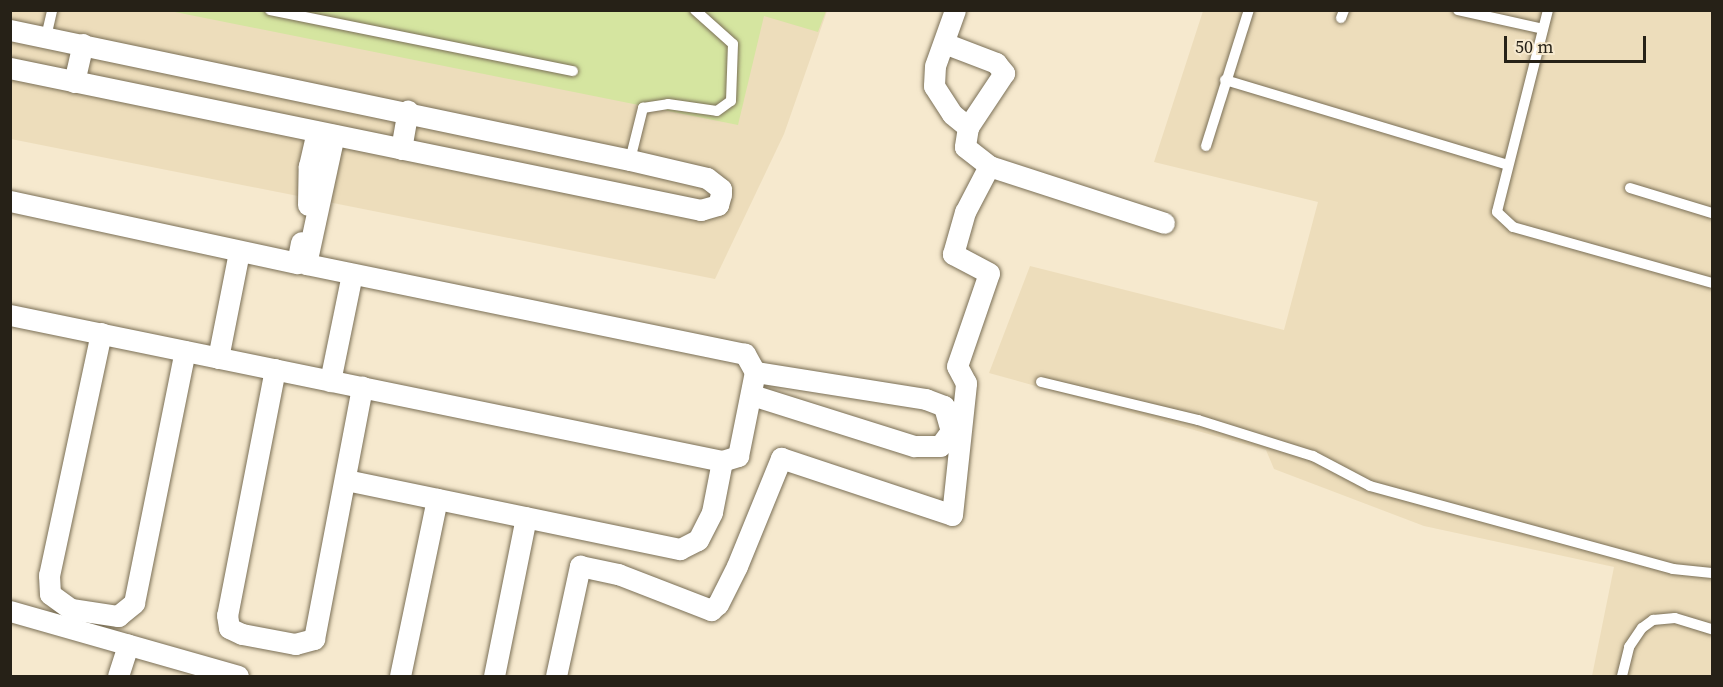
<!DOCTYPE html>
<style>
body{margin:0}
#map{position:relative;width:1723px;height:687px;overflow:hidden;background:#f6e9ce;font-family:"Source Serif 4",serif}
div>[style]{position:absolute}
.built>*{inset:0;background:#edddbb}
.green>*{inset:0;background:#d5e5a0}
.roads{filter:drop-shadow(0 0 2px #7a6f56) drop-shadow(0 0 2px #7a6f56)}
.lane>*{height:10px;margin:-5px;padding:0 5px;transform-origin:5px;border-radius:5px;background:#fff}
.street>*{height:21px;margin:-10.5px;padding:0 10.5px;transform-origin:10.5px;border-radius:10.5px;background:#fff}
span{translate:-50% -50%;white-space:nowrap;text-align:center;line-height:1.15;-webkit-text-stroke:4.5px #f6e9ce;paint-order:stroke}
.frame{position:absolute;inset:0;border:12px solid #262117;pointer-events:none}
.scale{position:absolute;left:1504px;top:36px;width:142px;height:27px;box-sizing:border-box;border:3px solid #262117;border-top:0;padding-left:8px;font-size:18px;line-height:21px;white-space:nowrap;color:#262117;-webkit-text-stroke:4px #f6e9ce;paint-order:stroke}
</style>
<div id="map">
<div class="built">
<div style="clip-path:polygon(10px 11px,827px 11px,784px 134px,715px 279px,11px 139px)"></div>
<div style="clip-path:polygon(1203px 11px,1712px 11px,1712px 676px,1592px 676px,1614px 567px,1424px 526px,1274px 469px,1266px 450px,989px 373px,1030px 266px,1284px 330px,1318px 202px,1154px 162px)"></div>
</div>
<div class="green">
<div style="clip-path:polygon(170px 11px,826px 11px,818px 32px,764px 16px,738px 125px)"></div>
</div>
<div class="roads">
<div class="lane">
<div style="left:270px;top:10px;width:309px;rotate:11.4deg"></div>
<div style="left:1458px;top:10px;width:87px;rotate:12.6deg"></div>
<div style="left:1548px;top:10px;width:208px;rotate:104.2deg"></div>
<div style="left:1497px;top:212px;width:22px;rotate:43deg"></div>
<div style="left:1513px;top:227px;width:207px;rotate:15.7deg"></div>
<div style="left:1341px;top:18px;width:9px;rotate:-69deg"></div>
<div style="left:46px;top:37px;width:28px;rotate:-77deg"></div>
<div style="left:1225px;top:80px;width:295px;rotate:16.7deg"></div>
<div style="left:1206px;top:146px;width:143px;rotate:-72.5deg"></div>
<div style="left:630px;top:160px;width:54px;rotate:-76deg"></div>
<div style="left:643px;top:108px;width:25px;rotate:-9deg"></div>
<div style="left:668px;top:104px;width:49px;rotate:8.1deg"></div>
<div style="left:717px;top:111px;width:17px;rotate:-36deg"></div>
<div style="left:731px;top:101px;width:57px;rotate:-88deg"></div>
<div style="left:733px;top:44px;width:51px;rotate:-138.2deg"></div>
<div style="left:1630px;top:188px;width:86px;rotate:17deg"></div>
<div style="left:1041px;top:382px;width:162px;rotate:13.6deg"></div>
<div style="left:1198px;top:420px;width:121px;rotate:17.4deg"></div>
<div style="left:1313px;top:456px;width:64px;rotate:27.8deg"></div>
<div style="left:1370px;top:486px;width:314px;rotate:15.3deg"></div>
<div style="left:1673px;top:569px;width:39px;rotate:6deg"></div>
<div style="left:1622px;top:676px;width:30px;rotate:-76deg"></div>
<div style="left:1629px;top:647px;width:23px;rotate:-56deg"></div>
<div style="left:1642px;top:628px;width:14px;rotate:-36deg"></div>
<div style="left:1653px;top:620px;width:22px;rotate:-5deg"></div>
<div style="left:1675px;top:618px;width:39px;rotate:17deg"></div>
</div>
<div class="street">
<div style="left:955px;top:10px;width:59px;rotate:109.7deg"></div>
<div style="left:935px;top:66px;width:20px;rotate:93deg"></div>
<div style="left:934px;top:86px;width:33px;rotate:57deg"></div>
<div style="left:952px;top:114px;width:21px;rotate:39deg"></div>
<div style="left:10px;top:30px;width:633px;rotate:11.84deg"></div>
<div style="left:630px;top:160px;width:79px;rotate:13.2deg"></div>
<div style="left:707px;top:178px;width:18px;rotate:38deg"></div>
<div style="left:721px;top:189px;width:5px;rotate:90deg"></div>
<div style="left:721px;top:194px;width:11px;rotate:105deg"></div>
<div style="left:718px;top:205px;width:18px;rotate:164deg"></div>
<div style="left:701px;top:210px;width:705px;rotate:-168.39deg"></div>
<div style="left:944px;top:43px;width:56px;rotate:21deg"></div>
<div style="left:996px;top:63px;width:13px;rotate:51deg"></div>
<div style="left:1004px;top:73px;width:65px;rotate:123.7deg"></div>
<div style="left:968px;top:127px;width:20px;rotate:99deg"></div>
<div style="left:965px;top:147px;width:31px;rotate:38deg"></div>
<div style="left:989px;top:166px;width:184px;rotate:18deg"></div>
<div style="left:74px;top:82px;width:39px;rotate:-77deg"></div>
<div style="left:401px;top:149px;width:39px;rotate:-80deg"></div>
<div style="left:10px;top:201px;width:294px;rotate:12.2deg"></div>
<div style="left:297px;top:263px;width:21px;rotate:-79deg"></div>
<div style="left:308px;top:205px;width:39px;rotate:-89deg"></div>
<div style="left:309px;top:166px;width:35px;rotate:-77deg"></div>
<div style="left:10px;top:315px;width:727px;rotate:11.59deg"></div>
<div style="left:722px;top:461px;width:17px;rotate:-17deg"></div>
<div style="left:738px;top:456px;width:86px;rotate:-78.6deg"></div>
<div style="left:755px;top:372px;width:21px;rotate:-119deg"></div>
<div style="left:745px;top:354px;width:448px;rotate:-168.4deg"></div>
<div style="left:306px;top:264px;width:132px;rotate:-77.8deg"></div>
<div style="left:101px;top:333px;width:248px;rotate:102.1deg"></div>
<div style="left:49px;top:575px;width:19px;rotate:87deg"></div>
<div style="left:50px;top:594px;width:26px;rotate:36deg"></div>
<div style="left:71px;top:609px;width:48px;rotate:8.5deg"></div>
<div style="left:118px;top:616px;width:21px;rotate:-39deg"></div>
<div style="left:134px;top:603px;width:257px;rotate:-78.6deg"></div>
<div style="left:218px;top:358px;width:108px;rotate:-78.8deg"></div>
<div style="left:275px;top:369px;width:251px;rotate:101deg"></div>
<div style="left:227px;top:615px;width:13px;rotate:81deg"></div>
<div style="left:229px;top:628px;width:14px;rotate:25deg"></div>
<div style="left:242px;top:634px;width:54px;rotate:10.7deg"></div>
<div style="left:295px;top:644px;width:20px;rotate:-15deg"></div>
<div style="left:314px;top:639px;width:257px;rotate:-79.2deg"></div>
<div style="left:330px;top:381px;width:109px;rotate:-78.4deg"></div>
<div style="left:752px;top:395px;width:170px;rotate:17.5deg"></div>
<div style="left:914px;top:446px;width:26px"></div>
<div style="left:940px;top:446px;width:19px;rotate:-54deg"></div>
<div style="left:951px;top:431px;width:26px;rotate:-106deg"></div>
<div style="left:944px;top:406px;width:19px;rotate:-159deg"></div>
<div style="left:926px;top:399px;width:173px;rotate:-171deg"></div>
<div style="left:346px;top:480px;width:341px;rotate:11.7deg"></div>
<div style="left:680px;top:549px;width:20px;rotate:-27deg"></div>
<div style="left:698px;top:540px;width:31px;rotate:-63deg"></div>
<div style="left:712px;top:512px;width:52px;rotate:-78.9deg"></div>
<div style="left:10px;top:611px;width:237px;rotate:15.9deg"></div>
<div style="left:118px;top:676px;width:33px;rotate:-72deg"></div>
<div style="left:400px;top:676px;width:181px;rotate:-78.2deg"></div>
<div style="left:494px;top:676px;width:162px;rotate:-78.6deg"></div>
<div style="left:556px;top:676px;width:113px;rotate:-77.7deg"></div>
<div style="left:580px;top:566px;width:39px;rotate:12deg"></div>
<div style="left:618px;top:574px;width:100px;rotate:21.2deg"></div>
<div style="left:711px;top:610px;width:9px;rotate:-41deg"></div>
<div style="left:718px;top:604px;width:42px;rotate:-63.4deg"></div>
<div style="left:737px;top:566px;width:117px;rotate:-67.8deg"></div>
<div style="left:781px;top:458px;width:180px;rotate:18.4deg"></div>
<div style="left:952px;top:515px;width:133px;rotate:-83.9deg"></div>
<div style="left:966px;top:383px;width:19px;rotate:-118deg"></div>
<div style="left:957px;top:366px;width:98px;rotate:-71deg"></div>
<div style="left:989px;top:273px;width:41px;rotate:-152.2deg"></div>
<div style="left:953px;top:254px;width:44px;rotate:-74.1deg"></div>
<div style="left:965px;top:212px;width:52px;rotate:-62.4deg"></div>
</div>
</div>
<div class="frame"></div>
<div class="scale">50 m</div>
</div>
